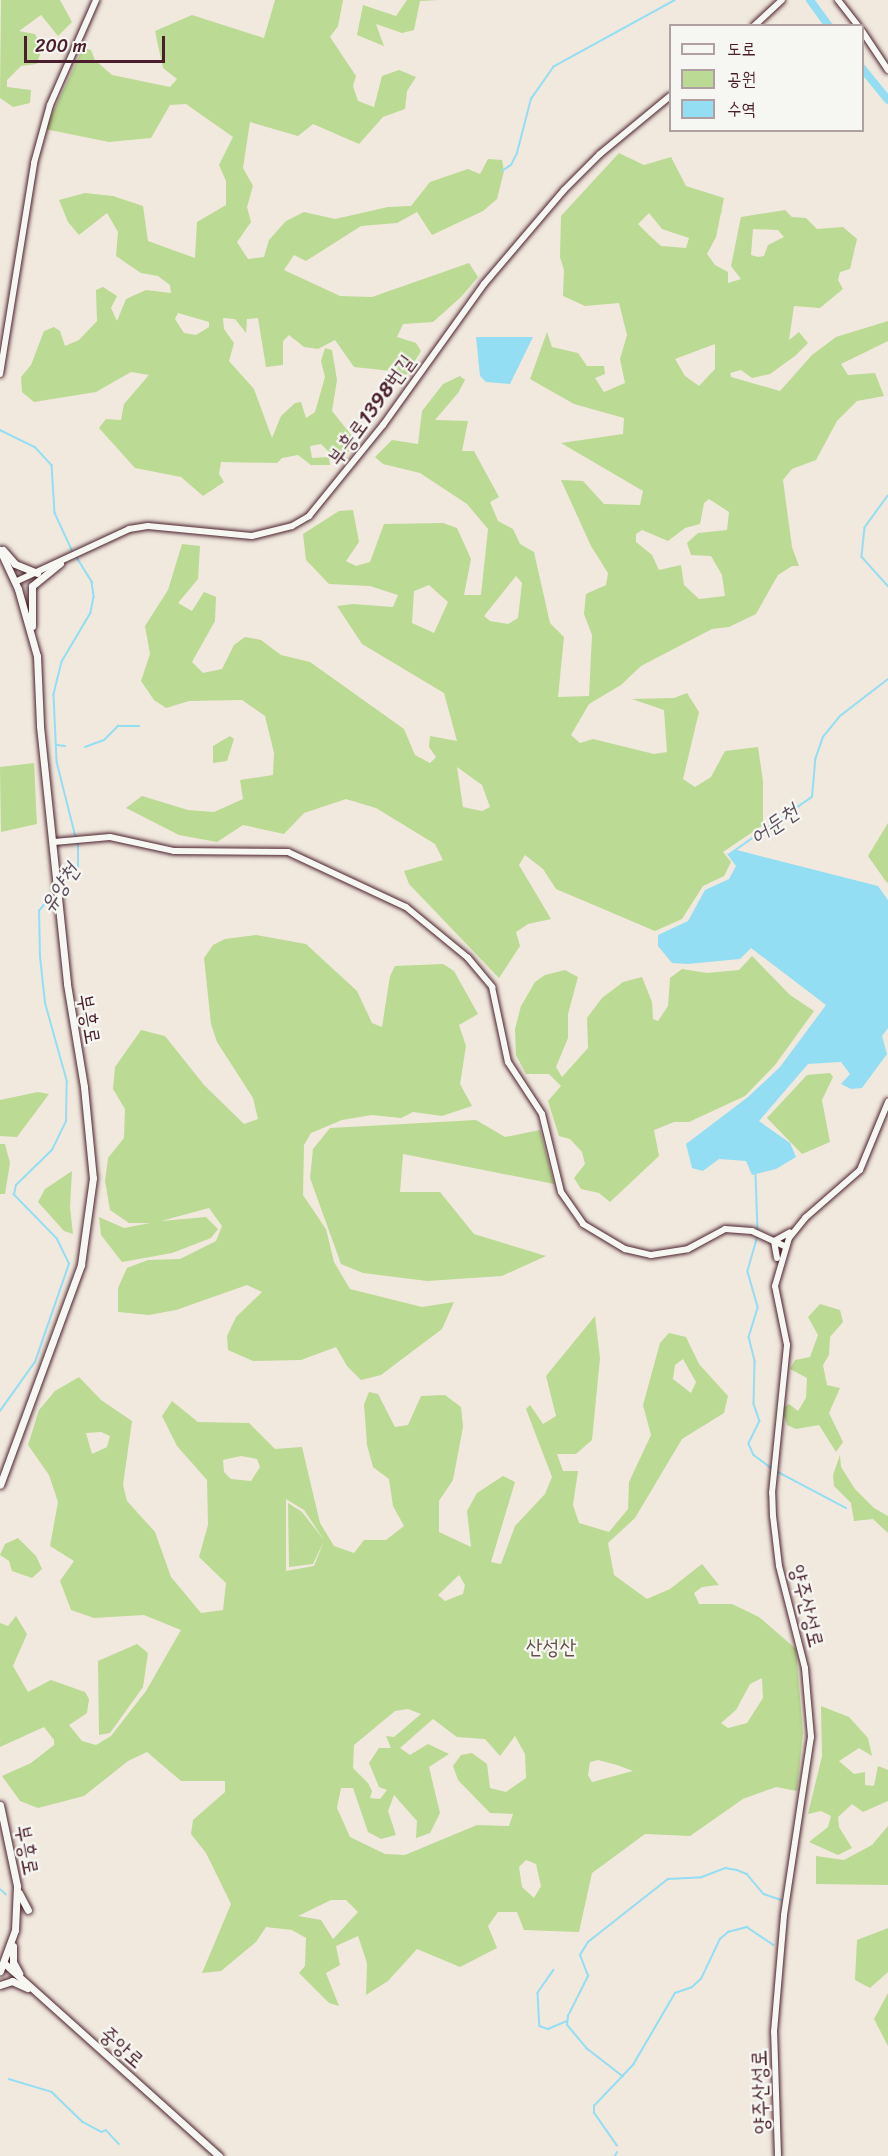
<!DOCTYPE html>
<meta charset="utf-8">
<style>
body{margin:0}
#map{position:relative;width:888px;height:2156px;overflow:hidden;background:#f1e9de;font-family:Sriracha,"Poor Story",sans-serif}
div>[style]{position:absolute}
.green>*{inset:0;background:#bbda93}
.water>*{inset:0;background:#93def3}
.stream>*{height:1.5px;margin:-0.75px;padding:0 0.75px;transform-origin:0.75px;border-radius:0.75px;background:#93def3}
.river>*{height:8px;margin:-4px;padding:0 4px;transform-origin:4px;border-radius:4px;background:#93def3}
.roads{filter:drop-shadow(0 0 2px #4a1f2b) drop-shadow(0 0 2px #4a1f2b)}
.tertiary>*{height:6px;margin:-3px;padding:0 3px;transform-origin:3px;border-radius:3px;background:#f6f6f2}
.secondary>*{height:7px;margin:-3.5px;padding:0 3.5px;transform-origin:3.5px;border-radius:3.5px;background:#f6f6f2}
span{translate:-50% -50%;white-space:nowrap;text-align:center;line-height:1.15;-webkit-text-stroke:4.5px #f6f6f2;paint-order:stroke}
.street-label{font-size:21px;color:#4a1f2b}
.park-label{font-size:21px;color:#664e45}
.water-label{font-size:22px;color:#5c4f5d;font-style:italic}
.legend{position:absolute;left:669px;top:24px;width:195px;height:108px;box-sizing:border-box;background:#f6f6f2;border:2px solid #b1a0a2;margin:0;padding:8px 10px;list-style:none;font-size:18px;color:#4a1f2b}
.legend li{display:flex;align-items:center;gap:12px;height:30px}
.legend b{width:30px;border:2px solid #b1a0a2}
.scale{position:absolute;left:24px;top:36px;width:141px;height:27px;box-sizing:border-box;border:3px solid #4a1f2b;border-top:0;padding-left:8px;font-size:18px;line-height:21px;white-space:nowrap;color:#4a1f2b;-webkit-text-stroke:4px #f6f6f2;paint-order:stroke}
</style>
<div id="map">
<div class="green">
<div style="clip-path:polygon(1px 0,60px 0,72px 22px,58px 36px,41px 15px,19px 31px,35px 34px,42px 48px,37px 64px,21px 66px,7px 80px,7px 87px,31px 90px,30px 103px,13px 107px,0 98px)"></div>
<div style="clip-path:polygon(evenodd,275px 0,343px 0,338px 26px,330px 37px,356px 76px,353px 86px,358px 101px,374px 107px,382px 76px,399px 70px,416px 77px,407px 91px,405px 109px,383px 117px,359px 144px,313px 124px,298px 136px,250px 122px,243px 168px,253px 186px,247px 207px,251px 222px,237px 242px,248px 259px,264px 257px,269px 240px,286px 221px,304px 212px,335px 219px,388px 207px,411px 206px,430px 182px,468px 169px,480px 174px,488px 159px,502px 160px,504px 171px,497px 199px,483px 211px,432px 235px,417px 212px,397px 223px,361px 226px,306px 261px,294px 255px,284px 270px,340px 296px,372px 297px,469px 263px,478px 277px,461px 297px,433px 322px,403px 324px,397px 337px,416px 343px,421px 351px,402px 382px,391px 371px,354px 367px,335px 340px,318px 349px,304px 347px,289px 335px,283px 341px,283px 365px,266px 367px,258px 318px,247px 319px,246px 333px,235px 319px,223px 318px,224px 329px,234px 343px,229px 361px,254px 389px,272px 438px,281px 416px,295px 403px,301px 402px,306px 418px,315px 412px,325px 377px,321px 361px,325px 348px,332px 350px,337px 380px,332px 411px,353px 437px,348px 454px,338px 461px,321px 444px,310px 446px,312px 458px,329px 457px,330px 465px,311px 465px,298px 455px,282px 458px,277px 463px,221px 462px,219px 474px,224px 482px,203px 496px,181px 477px,135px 468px,99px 428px,106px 419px,121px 420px,124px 404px,149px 375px,131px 372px,96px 392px,34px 402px,22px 392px,21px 377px,31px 365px,44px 331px,54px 327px,60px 331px,65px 346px,79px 340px,97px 321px,96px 290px,103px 287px,117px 296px,111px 308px,117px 321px,126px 299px,146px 290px,171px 293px,170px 285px,158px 276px,141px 273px,116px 256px,118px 232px,107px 213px,79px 235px,68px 222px,59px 200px,85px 193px,113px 196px,143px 206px,148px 241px,195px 258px,197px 222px,226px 205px,226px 181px,219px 165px,233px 137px,186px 104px,170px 105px,151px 138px,109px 142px,45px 129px,83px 48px,91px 50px,95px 60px,112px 75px,170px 87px,177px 79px,163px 68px,155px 31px,192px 15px,264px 38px,275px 0,178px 313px,209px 322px,209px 327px,196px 335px,184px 333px,175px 319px,178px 313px)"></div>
<div style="clip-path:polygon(407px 0,440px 0,420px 1px,414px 30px,402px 33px,376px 24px,384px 46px,357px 35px,363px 5px,396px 16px)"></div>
<div style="clip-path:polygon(evenodd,619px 153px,644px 165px,671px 157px,686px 186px,724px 198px,716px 237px,707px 254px,715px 265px,728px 272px,728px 283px,741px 279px,731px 266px,741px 217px,785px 210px,792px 217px,806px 218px,817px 229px,843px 227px,857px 239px,850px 269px,840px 272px,838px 280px,843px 289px,820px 308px,794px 306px,789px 340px,799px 332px,808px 343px,795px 356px,770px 374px,752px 378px,741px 370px,730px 373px,731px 377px,780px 391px,812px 355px,836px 337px,888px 321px,888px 341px,841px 364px,848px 375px,875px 373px,884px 396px,857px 401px,837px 421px,816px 460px,792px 469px,783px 480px,792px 547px,799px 566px,792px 566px,778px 575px,756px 614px,729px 627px,712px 629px,641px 666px,621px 685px,589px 704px,571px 735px,580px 743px,593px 739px,654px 754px,667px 752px,664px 710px,632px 699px,674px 698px,687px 693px,699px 712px,683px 779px,695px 787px,711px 777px,725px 751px,758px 747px,763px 781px,763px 825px,723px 852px,731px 862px,724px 876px,703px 886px,682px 919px,655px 931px,556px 889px,543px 869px,525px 855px,519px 865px,551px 919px,528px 924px,516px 932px,520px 946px,499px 978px,409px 884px,404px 871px,443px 860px,435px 844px,376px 808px,346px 799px,304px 813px,284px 834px,243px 825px,217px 842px,179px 835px,126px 808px,142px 796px,188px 810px,214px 812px,243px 799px,240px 780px,273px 775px,274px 753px,265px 716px,242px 700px,189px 701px,166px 708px,154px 700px,141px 681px,150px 654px,145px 626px,168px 590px,182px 544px,200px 546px,198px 579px,178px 603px,192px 611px,204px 592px,216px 597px,215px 621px,192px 662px,203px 673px,222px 669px,234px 645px,245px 637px,261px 640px,281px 655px,310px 662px,404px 729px,415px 755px,430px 763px,436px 757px,429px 747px,430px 736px,457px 741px,444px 693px,362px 644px,337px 606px,353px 604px,393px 607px,398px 595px,370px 586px,329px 584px,306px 560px,303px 534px,339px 511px,353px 510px,359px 542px,346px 561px,356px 566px,370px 562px,384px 524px,443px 523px,457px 528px,471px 559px,464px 595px,481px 595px,488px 529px,467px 504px,420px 473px,383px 464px,375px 457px,392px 440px,418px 444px,422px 411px,443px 384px,460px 376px,465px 380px,458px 393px,435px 420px,468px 421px,462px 451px,474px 451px,499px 497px,490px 502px,498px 521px,513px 529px,520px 544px,534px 552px,550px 623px,564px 637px,558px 697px,589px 696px,592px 635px,584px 614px,586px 594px,606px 585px,608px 573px,591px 546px,561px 480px,583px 481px,604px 504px,640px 505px,643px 491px,561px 443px,623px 434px,624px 418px,574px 404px,530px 379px,547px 332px,552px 347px,578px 353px,587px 366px,604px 366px,605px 374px,595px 378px,604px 392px,625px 383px,620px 359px,627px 335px,619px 303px,585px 306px,563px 296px,564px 270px,560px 257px,561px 216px,619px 153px,649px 213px,662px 229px,689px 238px,686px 248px,661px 246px,650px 236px,638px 224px,649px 213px,619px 153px,753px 229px,778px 230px,784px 237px,768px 245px,764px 256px,758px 257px,751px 255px,753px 229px,619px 153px,715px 344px,715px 369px,699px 386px,685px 376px,675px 359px,715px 344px,619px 153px,709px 499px,729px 512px,727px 530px,698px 533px,687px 543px,691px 555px,711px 556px,722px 575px,725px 596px,699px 599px,684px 585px,681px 565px,659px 570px,652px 555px,636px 542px,636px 534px,642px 530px,668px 541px,685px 528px,700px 524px,704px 503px,709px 499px,619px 153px,516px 576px,522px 583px,518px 618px,508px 624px,490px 621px,484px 616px,516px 576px,619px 153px,429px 585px,448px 602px,434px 633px,412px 623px,414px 591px,429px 585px,619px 153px,457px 767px,482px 785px,490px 807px,482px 811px,463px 807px,457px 767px)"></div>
<div style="clip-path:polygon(230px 736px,234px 739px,227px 761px,213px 763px,213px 746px)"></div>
<div style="clip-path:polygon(34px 763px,37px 824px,1px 832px,0 767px)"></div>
<div style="clip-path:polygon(888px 823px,888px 882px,887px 883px,868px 856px)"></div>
<div style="clip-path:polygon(256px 935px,306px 944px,357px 991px,372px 1023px,382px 1027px,390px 976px,395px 966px,443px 964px,454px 971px,478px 1014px,459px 1025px,466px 1046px,460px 1084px,472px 1106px,442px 1116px,413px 1112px,401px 1118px,372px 1115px,342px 1120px,311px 1133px,304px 1145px,303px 1195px,326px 1229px,334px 1262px,350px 1289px,422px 1307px,454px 1302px,442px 1329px,381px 1375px,361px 1380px,347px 1366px,336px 1347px,301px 1360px,253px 1361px,228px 1350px,227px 1336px,236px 1317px,262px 1292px,247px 1285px,176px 1310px,149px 1315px,118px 1312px,118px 1288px,127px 1268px,148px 1260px,180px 1259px,216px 1241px,222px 1226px,209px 1208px,161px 1221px,206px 1217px,218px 1229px,211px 1238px,172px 1253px,122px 1262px,101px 1235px,99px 1217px,124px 1228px,150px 1223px,129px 1223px,110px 1210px,105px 1181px,108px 1158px,124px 1138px,125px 1109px,113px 1089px,115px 1067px,141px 1030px,165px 1036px,204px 1085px,244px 1124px,258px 1119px,253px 1098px,217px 1042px,211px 1024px,204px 958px,213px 945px,225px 939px)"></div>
<div style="clip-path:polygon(752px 956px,790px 995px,814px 1011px,775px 1065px,745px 1096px,689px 1122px,674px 1122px,654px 1130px,659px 1156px,610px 1202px,599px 1193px,581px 1189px,574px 1178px,585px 1164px,582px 1152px,570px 1139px,559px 1136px,548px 1101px,561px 1086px,549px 1074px,526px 1074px,516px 1055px,515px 1029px,521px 1006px,535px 982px,545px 975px,565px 970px,578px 977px,568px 1014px,568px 1038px,556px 1067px,562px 1077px,588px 1048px,587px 1018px,602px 998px,623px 982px,642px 977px,652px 1002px,653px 1019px,658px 1021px,668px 1006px,670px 978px,682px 969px,707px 973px,739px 970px)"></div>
<div style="clip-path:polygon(830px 1073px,833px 1077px,822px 1100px,830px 1142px,802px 1154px,767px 1118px,807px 1075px)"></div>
<div style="clip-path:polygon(38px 1092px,49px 1094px,17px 1137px,0 1136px,0 1100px)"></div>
<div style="clip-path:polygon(476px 1120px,505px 1137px,540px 1130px,554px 1184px,403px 1154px,400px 1192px,440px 1192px,474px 1234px,546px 1256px,502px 1276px,427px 1281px,363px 1273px,341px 1264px,310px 1178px,313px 1149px,330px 1128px)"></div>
<div style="clip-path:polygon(0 1144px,5px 1144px,10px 1163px,5px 1194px,0 1194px)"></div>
<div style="clip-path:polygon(72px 1171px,70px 1207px,73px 1234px,64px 1231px,38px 1202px,45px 1189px)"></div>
<div style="clip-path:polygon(820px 1304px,840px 1310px,843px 1322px,830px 1337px,829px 1355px,823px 1365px,827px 1385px,840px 1388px,829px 1413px,843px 1442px,836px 1452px,819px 1425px,796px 1429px,787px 1425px,782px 1409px,789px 1404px,798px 1411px,806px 1398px,807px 1378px,790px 1369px,795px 1360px,810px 1357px,818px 1335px,808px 1317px)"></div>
<div style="clip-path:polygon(evenodd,595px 1316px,600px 1358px,592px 1440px,576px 1454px,557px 1454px,563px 1471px,578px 1471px,573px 1505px,579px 1523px,609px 1532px,628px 1509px,629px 1482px,651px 1435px,643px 1405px,660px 1343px,669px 1333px,686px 1337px,699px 1364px,728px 1396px,724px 1413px,682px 1439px,635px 1518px,608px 1543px,614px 1575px,647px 1599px,670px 1589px,702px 1564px,719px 1585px,702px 1587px,694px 1593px,699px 1604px,732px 1604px,759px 1617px,796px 1649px,803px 1733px,797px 1791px,776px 1787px,743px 1799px,690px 1836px,645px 1834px,592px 1873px,579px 1932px,524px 1930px,517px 1912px,498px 1912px,488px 1926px,497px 1948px,460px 1967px,417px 1949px,388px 1981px,366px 1995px,367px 1963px,358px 1936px,336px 1946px,340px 1965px,326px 1973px,339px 2006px,329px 2003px,299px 1973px,305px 1966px,306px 1938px,292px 1930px,266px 1927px,256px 1942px,221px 1971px,202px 1973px,231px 1904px,206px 1853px,191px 1834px,193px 1820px,225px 1792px,225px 1781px,181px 1781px,147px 1752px,128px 1761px,84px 1796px,38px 1808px,20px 1801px,2px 1776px,31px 1763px,54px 1745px,54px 1740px,44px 1727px,0 1747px,0 1623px,8px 1626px,16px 1616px,27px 1634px,13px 1666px,28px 1692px,51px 1680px,85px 1692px,89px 1699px,87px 1713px,69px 1725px,82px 1741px,96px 1745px,111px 1736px,146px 1691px,181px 1630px,144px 1615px,94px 1618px,71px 1610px,60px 1581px,74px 1561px,50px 1546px,58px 1502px,49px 1475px,28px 1445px,39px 1410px,55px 1391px,79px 1377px,101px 1400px,132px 1421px,123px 1485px,127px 1501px,155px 1532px,171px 1577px,201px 1613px,223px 1610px,226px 1583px,199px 1557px,208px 1525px,207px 1480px,177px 1446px,162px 1416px,172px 1401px,198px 1422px,249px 1423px,275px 1449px,302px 1447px,320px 1523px,334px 1546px,354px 1553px,364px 1540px,386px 1540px,404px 1526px,393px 1506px,389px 1479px,373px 1467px,367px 1445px,364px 1404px,369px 1392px,378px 1394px,395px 1427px,408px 1425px,421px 1396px,445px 1395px,461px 1407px,463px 1427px,453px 1480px,439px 1501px,439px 1532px,471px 1547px,467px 1511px,477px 1493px,503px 1476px,515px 1482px,491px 1562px,501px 1564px,515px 1526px,545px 1494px,552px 1477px,526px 1409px,530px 1405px,543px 1424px,556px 1416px,546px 1376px,595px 1316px,683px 1359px,696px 1382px,691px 1393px,673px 1379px,675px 1365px,683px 1359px,595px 1316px,101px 1432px,110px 1436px,107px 1447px,92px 1454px,86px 1433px,101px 1432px,595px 1316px,241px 1456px,257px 1459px,260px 1467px,251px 1481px,231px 1479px,224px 1472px,223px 1460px,241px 1456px,595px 1316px,286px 1499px,304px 1510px,324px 1540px,302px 1512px,288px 1503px,289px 1567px,313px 1564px,324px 1541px,314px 1566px,286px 1571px,286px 1499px,595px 1316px,459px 1575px,465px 1585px,463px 1594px,445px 1601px,438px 1595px,459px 1575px,595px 1316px,762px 1678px,763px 1698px,747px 1723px,728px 1728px,721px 1723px,736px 1710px,750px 1684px,762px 1678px,595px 1316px,408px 1709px,421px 1714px,394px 1737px,386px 1736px,391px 1748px,379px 1748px,369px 1763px,379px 1787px,387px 1790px,380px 1799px,370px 1798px,372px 1791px,368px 1783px,353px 1768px,354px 1745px,395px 1711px,408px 1709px,595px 1316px,433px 1719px,457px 1737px,485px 1739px,500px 1756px,515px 1736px,525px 1754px,526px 1778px,506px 1792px,490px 1788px,487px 1764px,472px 1753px,461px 1755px,453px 1766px,458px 1780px,490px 1813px,513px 1814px,509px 1826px,477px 1825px,405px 1855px,385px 1854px,350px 1837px,337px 1808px,341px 1788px,353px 1788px,368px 1832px,381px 1839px,396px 1835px,388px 1811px,394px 1795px,417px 1821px,416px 1838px,430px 1833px,440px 1813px,429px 1767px,449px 1754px,428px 1744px,410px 1755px,400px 1748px,433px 1719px,595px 1316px,598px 1760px,617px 1765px,633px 1771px,592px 1782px,588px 1775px,590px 1762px,598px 1760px,595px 1316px,526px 1860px,536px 1864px,541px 1886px,534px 1898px,522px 1887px,519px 1867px,526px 1860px,595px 1316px,331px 1900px,346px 1900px,358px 1912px,333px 1939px,321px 1920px,298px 1916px,331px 1900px)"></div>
<div style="clip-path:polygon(840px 1455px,841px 1467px,855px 1489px,874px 1508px,888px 1516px,888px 1533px,873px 1519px,854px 1521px,851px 1503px,834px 1486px,833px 1475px)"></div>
<div style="clip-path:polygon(18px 1538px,36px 1556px,42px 1569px,32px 1578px,12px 1571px,9px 1561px,0 1555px,5px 1544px)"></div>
<div style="clip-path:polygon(137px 1644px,148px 1653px,143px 1687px,110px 1733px,99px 1735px,98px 1661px)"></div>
<div style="clip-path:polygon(821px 1706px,849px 1717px,868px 1738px,872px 1756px,859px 1748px,839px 1761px,854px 1774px,865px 1772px,865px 1785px,874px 1786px,878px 1766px,888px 1770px,888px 1801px,863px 1812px,852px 1804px,838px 1817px,839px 1827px,852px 1848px,838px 1855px,809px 1842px,828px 1827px,831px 1816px,821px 1811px,808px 1814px,822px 1756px)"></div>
<div style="clip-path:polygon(888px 1826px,888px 1885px,816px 1884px,816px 1856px,844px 1860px,872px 1845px)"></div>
<div style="clip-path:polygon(888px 1928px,888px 1972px,870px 1988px,855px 1980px,857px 1940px)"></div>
<div style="clip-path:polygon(888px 1993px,888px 2046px,874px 2019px)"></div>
</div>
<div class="water">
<div style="clip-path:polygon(476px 337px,533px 337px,510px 384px,486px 382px,480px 376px)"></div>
<div style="clip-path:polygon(737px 850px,878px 886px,888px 900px,888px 1028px,882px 1036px,887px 1054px,862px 1088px,851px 1089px,841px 1084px,850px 1074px,841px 1062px,808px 1064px,759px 1121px,790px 1143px,796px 1157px,776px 1169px,752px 1175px,746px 1161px,719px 1159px,703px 1171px,692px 1168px,686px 1144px,748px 1097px,780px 1067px,826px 1005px,751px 948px,740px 959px,688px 964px,672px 963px,658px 946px,658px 935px,688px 921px,705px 890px,729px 879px,736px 866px,727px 854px)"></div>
</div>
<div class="stream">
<div style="left:502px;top:171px;width:11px;rotate:-34deg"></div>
<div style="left:511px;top:165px;width:13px;rotate:-63deg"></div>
<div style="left:517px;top:153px;width:56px;rotate:-75.5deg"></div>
<div style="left:531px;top:99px;width:39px;rotate:-55deg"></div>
<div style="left:553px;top:67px;width:139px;rotate:-28.8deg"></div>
<div style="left:0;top:430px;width:39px;rotate:26deg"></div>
<div style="left:35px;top:447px;width:25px;rotate:47deg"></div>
<div style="left:52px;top:465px;width:48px;rotate:86.4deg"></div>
<div style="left:55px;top:513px;width:43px;rotate:65.2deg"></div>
<div style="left:888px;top:496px;width:39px;rotate:126deg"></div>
<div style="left:865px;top:528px;width:29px;rotate:96deg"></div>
<div style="left:862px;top:557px;width:39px;rotate:48deg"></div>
<div style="left:76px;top:556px;width:31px;rotate:58deg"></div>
<div style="left:92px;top:582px;width:15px;rotate:82deg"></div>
<div style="left:94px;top:597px;width:16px;rotate:101deg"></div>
<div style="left:91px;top:613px;width:57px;rotate:120.6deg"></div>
<div style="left:62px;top:662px;width:34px;rotate:104deg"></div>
<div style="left:54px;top:695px;width:67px;rotate:87.4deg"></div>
<div style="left:57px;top:762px;width:77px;rotate:75.8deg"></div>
<div style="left:57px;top:745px;width:8px;rotate:7deg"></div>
<div style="left:85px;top:747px;width:20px;rotate:-20deg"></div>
<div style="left:104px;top:740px;width:20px;rotate:-45deg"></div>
<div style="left:118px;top:726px;width:21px"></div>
<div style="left:731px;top:853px;width:98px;rotate:-34.7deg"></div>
<div style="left:812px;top:797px;width:37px;rotate:-85deg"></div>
<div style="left:815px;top:760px;width:24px;rotate:-71deg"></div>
<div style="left:823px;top:737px;width:27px;rotate:-51deg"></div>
<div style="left:840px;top:716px;width:61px;rotate:-37.6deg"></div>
<div style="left:59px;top:888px;width:28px;rotate:-48deg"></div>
<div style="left:78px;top:867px;width:26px;rotate:-90deg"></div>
<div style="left:756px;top:1174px;width:57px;rotate:88deg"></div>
<div style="left:758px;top:1236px;width:37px;rotate:106deg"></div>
<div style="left:748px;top:1272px;width:37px;rotate:74deg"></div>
<div style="left:758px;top:1308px;width:30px;rotate:107deg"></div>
<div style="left:749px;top:1337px;width:25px;rotate:76deg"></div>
<div style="left:755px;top:1361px;width:43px;rotate:91.3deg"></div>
<div style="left:754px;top:1404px;width:18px;rotate:71deg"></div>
<div style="left:760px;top:1421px;width:25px;rotate:116deg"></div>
<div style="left:749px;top:1444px;width:12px;rotate:66deg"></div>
<div style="left:754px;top:1455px;width:21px;rotate:37deg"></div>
<div style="left:0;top:1411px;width:60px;rotate:-54.5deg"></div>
<div style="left:35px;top:1362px;width:104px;rotate:-70.9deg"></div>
<div style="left:69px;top:1264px;width:28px;rotate:-116deg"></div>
<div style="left:57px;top:1239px;width:62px;rotate:-134.3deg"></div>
<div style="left:14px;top:1195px;width:10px;rotate:-79deg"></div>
<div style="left:16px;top:1185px;width:50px;rotate:-44.2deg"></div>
<div style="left:52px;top:1150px;width:32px;rotate:-64deg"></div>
<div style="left:66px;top:1121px;width:39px;rotate:-89deg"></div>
<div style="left:67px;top:1082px;width:82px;rotate:-105.6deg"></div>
<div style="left:45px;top:1003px;width:46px;rotate:-96.2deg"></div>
<div style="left:40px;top:957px;width:46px;rotate:-91.2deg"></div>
<div style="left:39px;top:911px;width:26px;rotate:-51deg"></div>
<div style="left:778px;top:1472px;width:77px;rotate:27.9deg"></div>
<div style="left:0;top:1889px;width:8px;rotate:40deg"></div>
<div style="left:554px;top:1970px;width:28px;rotate:125deg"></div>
<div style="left:538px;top:1993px;width:33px;rotate:87deg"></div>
<div style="left:540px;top:2026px;width:9px;rotate:21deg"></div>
<div style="left:548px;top:2029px;width:21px;rotate:-23deg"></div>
<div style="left:623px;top:2077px;width:46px;rotate:-142.1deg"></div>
<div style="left:587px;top:2049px;width:31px;rotate:-130deg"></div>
<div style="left:567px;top:2025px;width:9px;rotate:-84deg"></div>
<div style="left:568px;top:2016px;width:45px;rotate:-63.4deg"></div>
<div style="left:588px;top:1976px;width:22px;rotate:-111deg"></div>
<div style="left:580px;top:1955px;width:15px;rotate:-58deg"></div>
<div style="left:588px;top:1942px;width:102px;rotate:-38.2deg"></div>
<div style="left:668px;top:1879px;width:34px;rotate:-3deg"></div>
<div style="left:702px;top:1877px;width:25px;rotate:-21deg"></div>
<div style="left:725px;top:1868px;width:12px;rotate:9deg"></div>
<div style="left:737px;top:1870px;width:11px;rotate:22deg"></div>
<div style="left:747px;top:1874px;width:26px;rotate:50deg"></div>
<div style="left:764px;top:1894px;width:18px;rotate:19deg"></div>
<div style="left:9px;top:2079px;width:45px;rotate:16.8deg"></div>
<div style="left:52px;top:2092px;width:43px;rotate:44.1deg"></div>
<div style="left:83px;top:2122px;width:21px;rotate:28deg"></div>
<div style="left:102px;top:2132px;width:4px;rotate:-27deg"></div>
<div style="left:106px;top:2130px;width:19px;rotate:47deg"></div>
<div style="left:617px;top:2146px;width:40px;rotate:-124.9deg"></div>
<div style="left:594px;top:2113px;width:7px;rotate:-90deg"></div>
<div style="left:594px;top:2106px;width:57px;rotate:-46.4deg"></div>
<div style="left:633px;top:2065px;width:83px;rotate:-59.7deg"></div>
<div style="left:675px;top:1993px;width:18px;rotate:-19deg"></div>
<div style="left:692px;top:1987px;width:12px;rotate:-42deg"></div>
<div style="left:701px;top:1979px;width:44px;rotate:-64.6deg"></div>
<div style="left:720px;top:1939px;width:11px;rotate:-41deg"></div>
<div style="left:728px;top:1932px;width:20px;rotate:-15deg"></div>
<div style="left:747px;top:1927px;width:32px;rotate:34deg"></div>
<div style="left:615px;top:2156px;width:4px;rotate:-63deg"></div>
</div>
<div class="river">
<div style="left:810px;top:0;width:32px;rotate:54deg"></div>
<div style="left:862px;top:68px;width:41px;rotate:50.9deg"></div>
</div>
<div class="roads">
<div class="tertiary">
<div style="left:838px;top:0;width:33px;rotate:52deg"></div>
<div style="left:754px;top:26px;width:38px;rotate:-43deg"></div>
<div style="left:862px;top:31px;width:47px;rotate:56.3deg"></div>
<div style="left:0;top:374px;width:214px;rotate:-80.8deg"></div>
<div style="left:34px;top:163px;width:60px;rotate:-74.6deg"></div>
<div style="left:50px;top:105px;width:115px;rotate:-66.3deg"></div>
<div style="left:15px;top:582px;width:126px;rotate:-24.9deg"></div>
<div style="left:129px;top:529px;width:19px;rotate:-9deg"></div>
<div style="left:148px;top:526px;width:104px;rotate:5.5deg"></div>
<div style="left:252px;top:536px;width:41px;rotate:-14deg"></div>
<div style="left:292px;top:526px;width:20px;rotate:-30deg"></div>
<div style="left:309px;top:516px;width:117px;rotate:-50.9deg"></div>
<div style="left:383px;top:425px;width:173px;rotate:-54.4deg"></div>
<div style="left:484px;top:284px;width:123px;rotate:-49.6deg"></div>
<div style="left:564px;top:190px;width:51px;rotate:-45deg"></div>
<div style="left:600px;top:154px;width:91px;rotate:-39.6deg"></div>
<div style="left:54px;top:842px;width:56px;rotate:-5.1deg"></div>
<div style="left:110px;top:837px;width:66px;rotate:12.3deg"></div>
<div style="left:174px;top:851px;width:114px;rotate:0.5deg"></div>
<div style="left:288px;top:852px;width:130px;rotate:25deg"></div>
<div style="left:406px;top:907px;width:80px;rotate:39.4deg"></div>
<div style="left:468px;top:958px;width:38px;rotate:50deg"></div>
<div style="left:492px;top:987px;width:77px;rotate:78deg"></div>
<div style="left:508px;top:1062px;width:62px;rotate:56.8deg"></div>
<div style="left:542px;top:1114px;width:80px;rotate:76.3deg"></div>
<div style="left:561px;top:1192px;width:39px;rotate:55deg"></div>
<div style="left:583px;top:1224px;width:49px;rotate:30.8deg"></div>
<div style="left:625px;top:1249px;width:27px;rotate:13deg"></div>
<div style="left:651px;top:1255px;width:37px;rotate:-9deg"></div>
<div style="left:688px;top:1249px;width:42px;rotate:-28.4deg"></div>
<div style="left:725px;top:1229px;width:27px;rotate:4deg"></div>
<div style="left:752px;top:1231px;width:35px;rotate:25deg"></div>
<div style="left:777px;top:1258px;width:17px;rotate:-100deg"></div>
<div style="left:774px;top:1241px;width:18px;rotate:-29deg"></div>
<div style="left:778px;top:2156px;width:124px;rotate:-91.8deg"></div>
<div style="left:774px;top:2032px;width:117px;rotate:-85.1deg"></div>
<div style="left:784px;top:1915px;width:180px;rotate:-81.4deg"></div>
<div style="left:811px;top:1737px;width:69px;rotate:-95deg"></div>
<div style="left:805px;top:1668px;width:105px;rotate:-104.3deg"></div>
<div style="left:779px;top:1566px;width:50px;rotate:-96.8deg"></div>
<div style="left:773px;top:1516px;width:23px;rotate:-92deg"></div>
<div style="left:772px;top:1493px;width:149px;rotate:-84.2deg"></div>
<div style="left:787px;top:1345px;width:60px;rotate:-101.5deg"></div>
<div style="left:775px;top:1286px;width:50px;rotate:-73.7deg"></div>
<div style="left:789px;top:1238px;width:26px;rotate:-51deg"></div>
<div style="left:805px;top:1218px;width:73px;rotate:-41.1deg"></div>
<div style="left:860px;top:1170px;width:74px;rotate:-67.6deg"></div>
</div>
<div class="secondary">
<div style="left:0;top:550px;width:43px;rotate:65.2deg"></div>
<div style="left:18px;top:589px;width:70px;rotate:74.2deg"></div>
<div style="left:37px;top:656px;width:70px;rotate:87.5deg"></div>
<div style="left:40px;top:726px;width:259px;rotate:84deg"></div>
<div style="left:67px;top:984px;width:104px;rotate:80.6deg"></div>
<div style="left:84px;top:1087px;width:91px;rotate:84.4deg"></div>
<div style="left:93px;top:1178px;width:88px;rotate:97.9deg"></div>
<div style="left:81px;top:1265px;width:234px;rotate:110.2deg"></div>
<div style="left:3px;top:550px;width:18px;rotate:49deg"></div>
<div style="left:15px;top:564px;width:24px;rotate:22deg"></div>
<div style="left:32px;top:626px;width:40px;rotate:-90deg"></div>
<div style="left:32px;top:586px;width:36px;rotate:-39deg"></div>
<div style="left:0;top:1805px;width:83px;rotate:78.1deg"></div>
<div style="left:17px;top:1886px;width:44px;rotate:92.6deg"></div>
<div style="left:15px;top:1930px;width:44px;rotate:110.1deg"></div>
<div style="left:19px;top:1893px;width:19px;rotate:62deg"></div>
<div style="left:13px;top:1946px;width:16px;rotate:90deg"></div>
<div style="left:13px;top:1962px;width:13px;rotate:61deg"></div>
<div style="left:4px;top:1963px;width:289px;rotate:41.9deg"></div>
<div style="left:0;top:1985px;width:13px;rotate:-18deg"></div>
<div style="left:12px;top:1981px;width:17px;rotate:25deg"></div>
</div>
</div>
<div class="street-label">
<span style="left:371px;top:410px;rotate:-54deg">부흥로1398번길</span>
<span style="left:89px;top:1019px;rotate:80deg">부흥로</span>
<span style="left:807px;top:1606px;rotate:76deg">양주산성로</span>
<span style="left:27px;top:1850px;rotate:79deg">부흥로</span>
<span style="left:122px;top:2047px;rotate:41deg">중앙로</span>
<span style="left:760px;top:2092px;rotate:-92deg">양주산성로</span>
</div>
<div class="park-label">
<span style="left:551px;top:1647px">산성산</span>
</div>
<div class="water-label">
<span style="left:774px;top:824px;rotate:-35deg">어둔천</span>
<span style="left:59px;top:888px;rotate:-57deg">유양천</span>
</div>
<ul class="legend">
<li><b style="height:8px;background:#f6f6f2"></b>도로</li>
<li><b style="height:16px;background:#bbda93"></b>공원</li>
<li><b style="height:16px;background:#93def3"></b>수역</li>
</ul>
<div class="scale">200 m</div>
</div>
